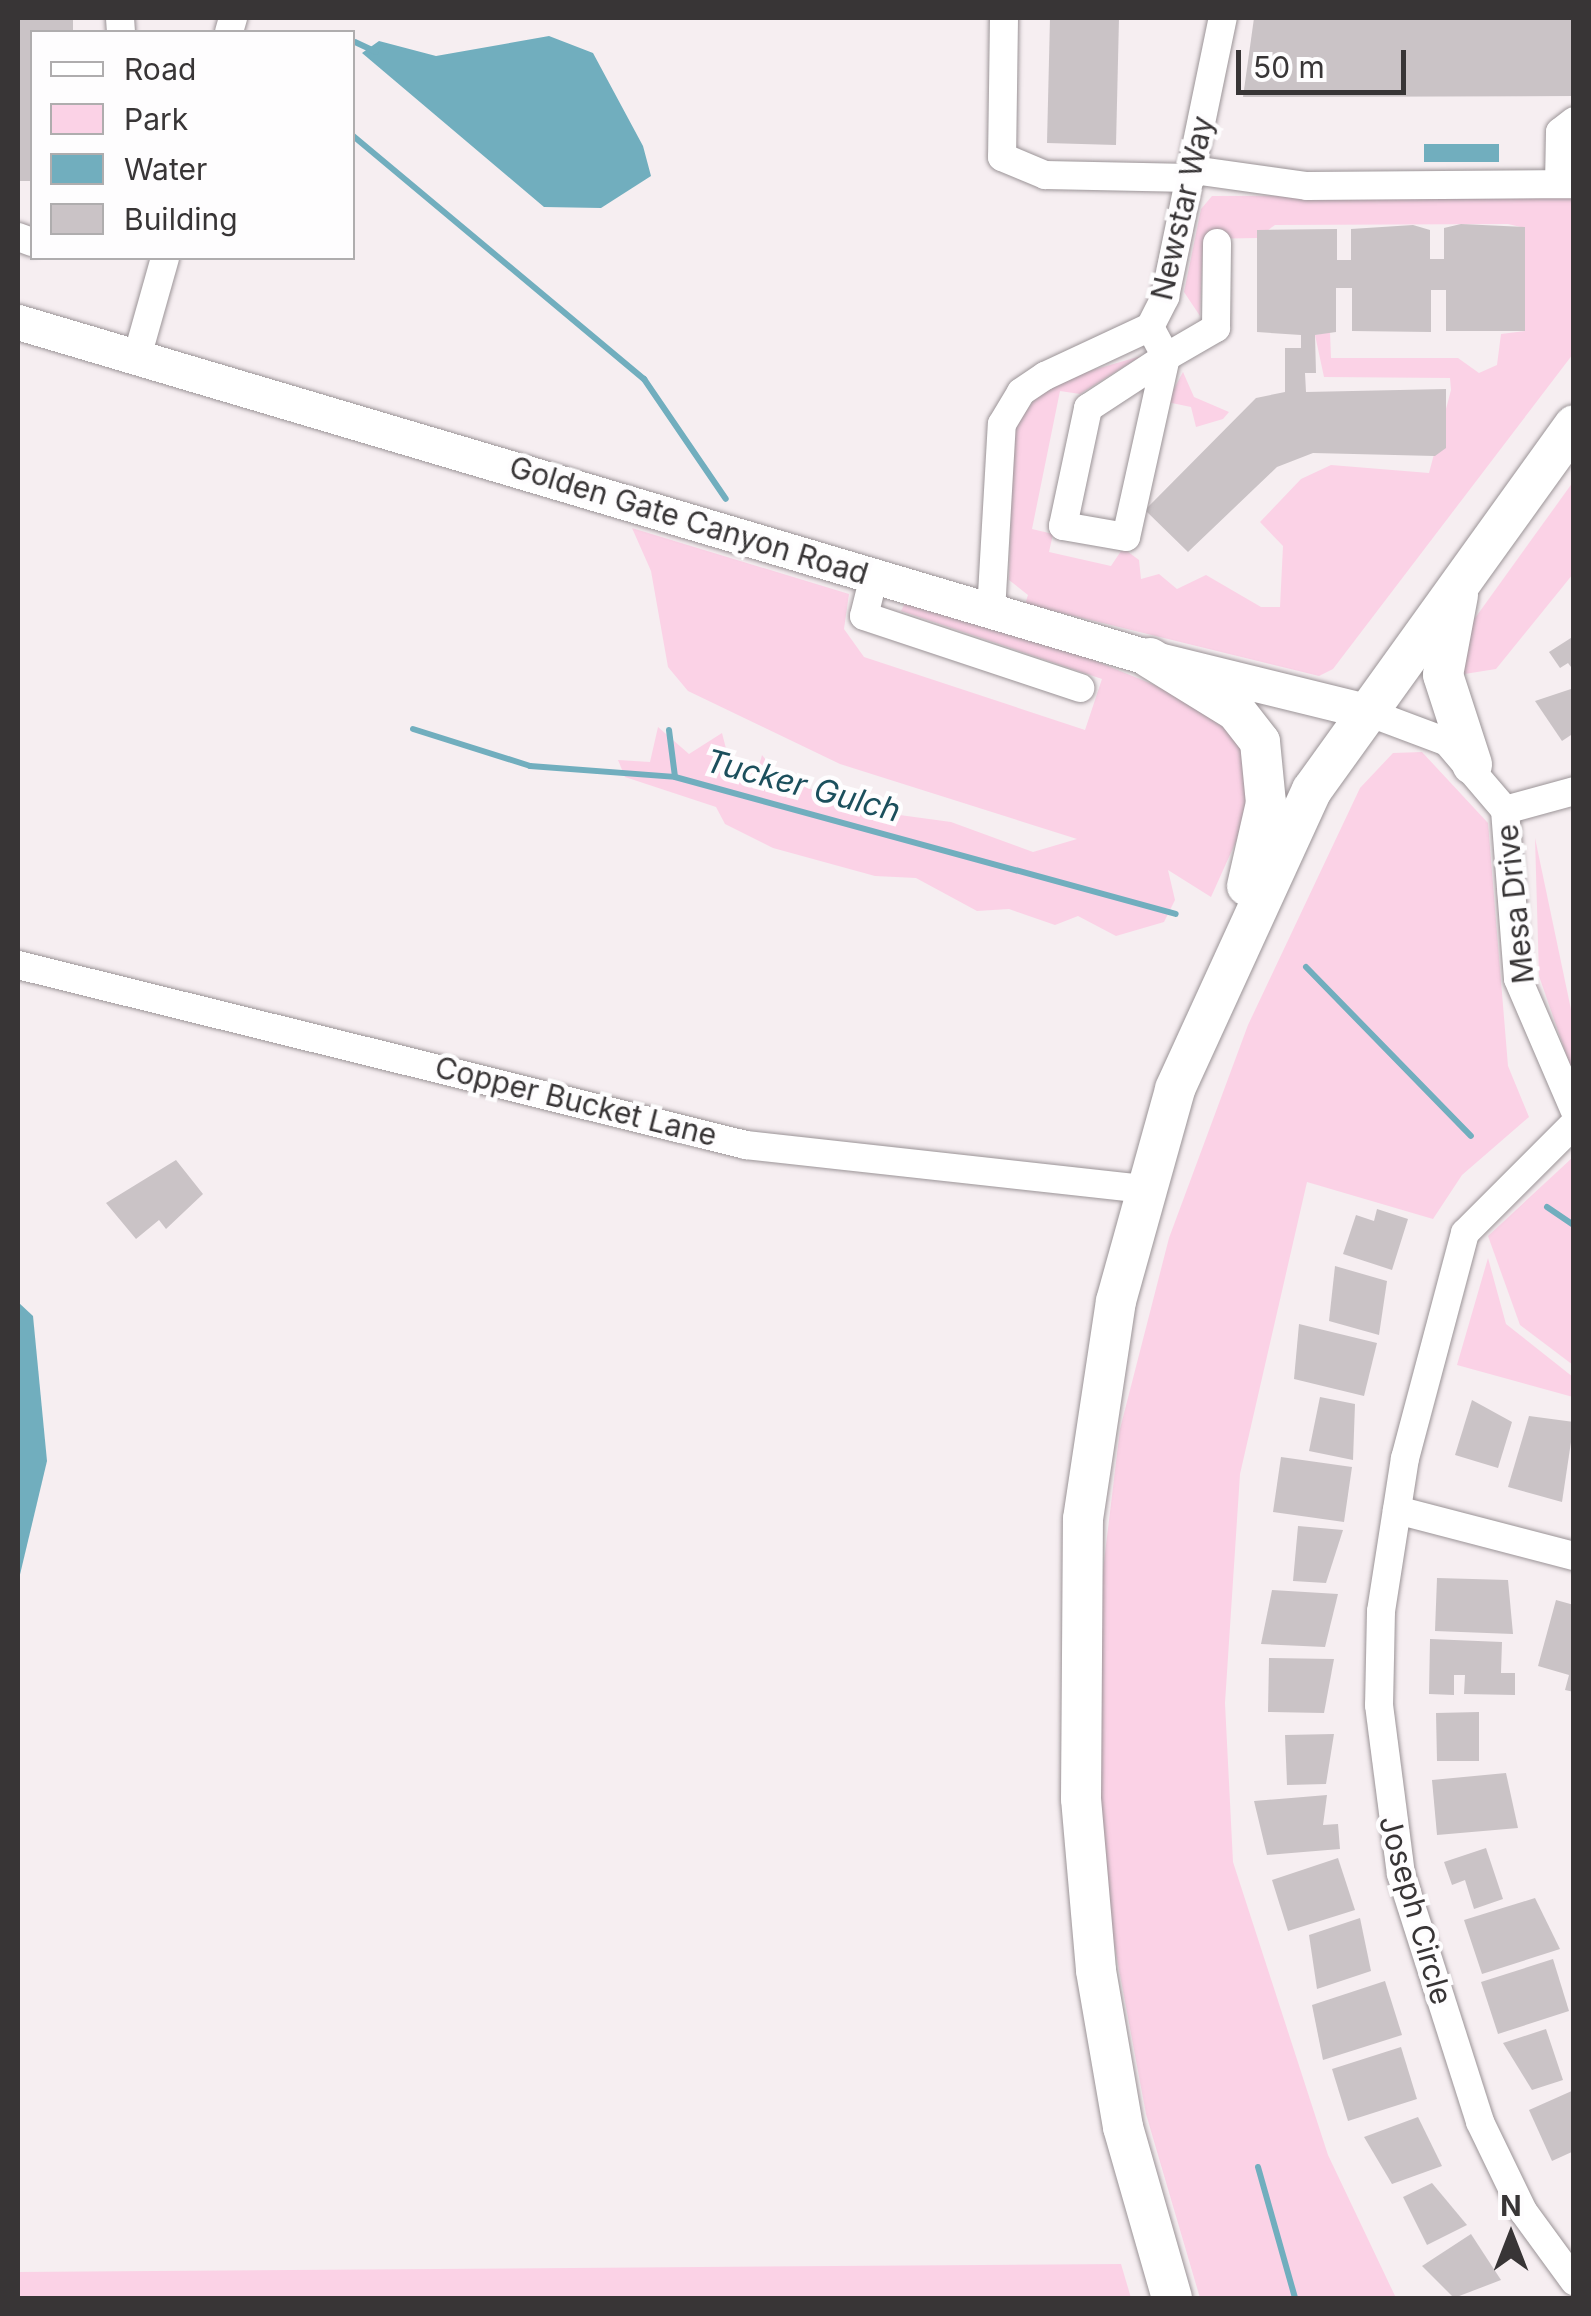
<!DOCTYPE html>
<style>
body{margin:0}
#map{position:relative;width:1591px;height:2316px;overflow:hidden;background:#f6eef1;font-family:Inter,sans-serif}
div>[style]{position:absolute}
.green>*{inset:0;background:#fbd2e6}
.water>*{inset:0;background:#71aebe}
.stream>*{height:6px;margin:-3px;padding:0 3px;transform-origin:3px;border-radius:3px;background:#71aebe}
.building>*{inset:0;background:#cac3c6}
.roads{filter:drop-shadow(0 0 2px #9b9497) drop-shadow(0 0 2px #9b9497)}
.minor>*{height:28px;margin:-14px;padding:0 14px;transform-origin:14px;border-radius:14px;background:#fff}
.major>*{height:35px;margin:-17.5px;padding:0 17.5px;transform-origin:17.5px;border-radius:17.5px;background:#fff}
.highway>*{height:40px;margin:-20px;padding:0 20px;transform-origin:20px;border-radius:20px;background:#fff}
span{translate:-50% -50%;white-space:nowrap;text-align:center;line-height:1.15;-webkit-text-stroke:9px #fefdfe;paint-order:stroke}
.street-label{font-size:30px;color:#383536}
.water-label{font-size:32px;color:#1b4f5c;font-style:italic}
.frame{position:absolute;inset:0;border:20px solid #383536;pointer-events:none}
.legend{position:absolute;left:30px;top:30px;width:325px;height:230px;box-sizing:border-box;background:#fefdfe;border:2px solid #afadae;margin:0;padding:12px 18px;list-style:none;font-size:30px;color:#383536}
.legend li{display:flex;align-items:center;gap:20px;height:50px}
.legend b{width:50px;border:2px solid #afadae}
.north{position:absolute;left:1461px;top:2186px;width:100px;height:100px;-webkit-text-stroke:8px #fefdfe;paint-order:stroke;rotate:0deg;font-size:28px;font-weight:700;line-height:40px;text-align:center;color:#383536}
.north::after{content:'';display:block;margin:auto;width:35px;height:45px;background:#383536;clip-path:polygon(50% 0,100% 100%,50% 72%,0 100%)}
.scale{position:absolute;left:1236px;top:50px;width:170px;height:45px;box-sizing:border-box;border:5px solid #383536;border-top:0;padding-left:12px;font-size:30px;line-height:35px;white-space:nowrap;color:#383536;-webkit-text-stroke:8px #fefdfe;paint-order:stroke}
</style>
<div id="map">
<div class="green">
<div style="clip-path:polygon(1573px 195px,1573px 354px,1333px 669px,1319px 676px,1025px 604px,1028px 595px,1009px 580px,1013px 427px,1048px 383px,1141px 356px,1080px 394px,1060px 391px,1032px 529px,1053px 534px,1049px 552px,1111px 566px,1123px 548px,1139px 560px,1141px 579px,1159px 574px,1177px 589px,1206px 575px,1261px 607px,1280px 607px,1283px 546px,1260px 522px,1301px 479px,1331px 465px,1429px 473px,1451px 390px,1450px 378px,1324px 377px,1315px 335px,1330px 332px,1331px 358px,1458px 358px,1479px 373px,1497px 365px,1501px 334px,1525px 331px,1525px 228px,1508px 224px,1275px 225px,1257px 238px,1203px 239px,1200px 316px,1184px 292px,1201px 209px,1212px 196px)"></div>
<div style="clip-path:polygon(1183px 372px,1194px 397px,1229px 412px,1223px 419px,1196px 427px,1191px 407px,1167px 402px)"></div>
<div style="clip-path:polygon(1573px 482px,1573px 574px,1496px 669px,1452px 676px,1460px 639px)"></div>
<div style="clip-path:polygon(632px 528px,849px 594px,844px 629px,864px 657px,1085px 730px,1102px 679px,901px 611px,907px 599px,1052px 643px,1186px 698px,1240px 736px,1251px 808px,1211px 897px,1168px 870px,1175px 900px,1164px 922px,1116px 936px,1078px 916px,1055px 925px,1009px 909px,977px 911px,916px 878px,875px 876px,773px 848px,725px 824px,716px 807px,625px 777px,618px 760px,650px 762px,658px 727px,689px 754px,722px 733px,731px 768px,757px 773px,762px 755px,779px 776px,863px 810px,951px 822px,1033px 852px,1077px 839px,840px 764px,688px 691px,668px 667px,651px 571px)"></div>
<div style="clip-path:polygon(1422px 752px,1488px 823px,1508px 1066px,1529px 1117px,1462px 1175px,1433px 1219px,1307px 1182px,1240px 1474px,1225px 1703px,1233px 1862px,1328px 2155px,1396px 2298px,1200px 2298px,1146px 2114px,1112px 1932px,1098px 1788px,1100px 1595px,1120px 1429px,1169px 1238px,1248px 1025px,1360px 788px,1393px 753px)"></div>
<div style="clip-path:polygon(1535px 838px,1573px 1019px,1573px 1074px,1539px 976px)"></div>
<div style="clip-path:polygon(1573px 1157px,1573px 1365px,1520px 1325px,1488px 1236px)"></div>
<div style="clip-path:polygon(1488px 1258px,1506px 1324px,1573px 1377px,1573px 1397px,1457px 1365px)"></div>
<div style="clip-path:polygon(1121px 2264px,1131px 2298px,18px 2298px,18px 2272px)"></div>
</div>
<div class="water">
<div style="clip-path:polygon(549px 36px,593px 53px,643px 146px,651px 176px,601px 208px,544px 207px,362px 53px,379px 41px,436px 56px)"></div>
<div style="clip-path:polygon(1424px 144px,1499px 144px,1499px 162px,1424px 162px)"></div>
<div style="clip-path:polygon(18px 1302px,33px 1316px,47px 1461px,18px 1583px)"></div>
</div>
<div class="stream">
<div style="left:355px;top:42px;width:23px;rotate:25deg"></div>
<div style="left:352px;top:135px;width:381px;rotate:39.9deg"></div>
<div style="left:644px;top:379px;width:145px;rotate:55.7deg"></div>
<div style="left:413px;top:729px;width:123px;rotate:17.5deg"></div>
<div style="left:530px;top:766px;width:145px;rotate:4.3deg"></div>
<div style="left:675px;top:777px;width:519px;rotate:15.29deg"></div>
<div style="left:669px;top:730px;width:47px;rotate:82.7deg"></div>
<div style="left:1306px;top:967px;width:236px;rotate:45.7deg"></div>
<div style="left:1547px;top:1207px;width:32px;rotate:34deg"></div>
<div style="left:1258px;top:2167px;width:136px;rotate:74.2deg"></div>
</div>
<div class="building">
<div style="clip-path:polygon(18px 18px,73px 18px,73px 32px,32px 32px,32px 181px,18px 181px)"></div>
<div style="clip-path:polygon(1050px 18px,1119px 18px,1116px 145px,1047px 143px)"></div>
<div style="clip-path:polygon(1254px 18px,1574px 18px,1574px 96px,1243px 97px)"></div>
<div style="clip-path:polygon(1461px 224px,1525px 227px,1525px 331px,1446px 331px,1446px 290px,1431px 290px,1431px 332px,1352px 331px,1352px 288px,1336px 288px,1336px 332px,1315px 335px,1316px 373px,1305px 373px,1306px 392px,1446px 389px,1446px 448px,1435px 456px,1313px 453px,1277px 467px,1188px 552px,1145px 510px,1256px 398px,1285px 392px,1285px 348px,1301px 348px,1301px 335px,1257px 332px,1257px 230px,1337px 229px,1337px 260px,1351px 260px,1351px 229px,1413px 225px,1430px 230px,1430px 259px,1444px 259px,1444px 228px)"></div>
<div style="clip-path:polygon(1574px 636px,1574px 671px,1568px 663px,1560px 668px,1549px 652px)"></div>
<div style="clip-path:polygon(1574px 688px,1574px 733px,1562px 741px,1535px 701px)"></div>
<div style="clip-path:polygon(176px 1160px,203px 1194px,166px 1229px,159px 1220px,136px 1239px,106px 1203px)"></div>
<div style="clip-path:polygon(1377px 1209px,1408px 1219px,1392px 1270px,1343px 1254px,1356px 1215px,1374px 1221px)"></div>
<div style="clip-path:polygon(1335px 1266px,1387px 1281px,1379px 1335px,1329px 1321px)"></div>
<div style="clip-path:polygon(1299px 1324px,1377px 1343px,1364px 1396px,1294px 1379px)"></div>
<div style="clip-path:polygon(1320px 1397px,1355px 1404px,1353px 1460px,1309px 1451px)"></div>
<div style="clip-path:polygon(1472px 1400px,1512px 1422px,1498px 1468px,1455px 1455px)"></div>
<div style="clip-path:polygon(1529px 1416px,1574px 1422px,1562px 1502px,1508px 1487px)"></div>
<div style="clip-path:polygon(1281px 1457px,1352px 1467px,1344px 1522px,1273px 1512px)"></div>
<div style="clip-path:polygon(1298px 1526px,1343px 1530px,1326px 1583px,1293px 1581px)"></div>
<div style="clip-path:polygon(1437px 1578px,1508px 1580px,1513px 1634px,1435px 1631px)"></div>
<div style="clip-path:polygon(1272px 1590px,1338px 1594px,1325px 1647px,1261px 1644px)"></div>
<div style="clip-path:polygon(1556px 1600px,1574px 1605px,1574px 1692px,1565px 1690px,1569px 1675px,1538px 1666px)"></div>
<div style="clip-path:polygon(1430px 1639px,1502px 1642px,1501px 1673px,1515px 1673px,1515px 1695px,1464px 1694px,1465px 1675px,1454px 1675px,1454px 1695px,1429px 1694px)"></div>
<div style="clip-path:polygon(1269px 1658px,1334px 1659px,1324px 1713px,1268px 1712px)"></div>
<div style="clip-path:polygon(1479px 1712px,1479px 1761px,1437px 1761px,1436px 1713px)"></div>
<div style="clip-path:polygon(1334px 1734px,1326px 1784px,1287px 1785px,1285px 1735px)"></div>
<div style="clip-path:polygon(1506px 1773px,1518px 1828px,1437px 1835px,1432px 1780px)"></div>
<div style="clip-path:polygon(1327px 1795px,1323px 1825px,1338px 1824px,1340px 1849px,1267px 1855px,1254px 1801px)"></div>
<div style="clip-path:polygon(1486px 1848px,1503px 1899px,1474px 1909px,1465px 1880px,1452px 1885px,1444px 1862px)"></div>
<div style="clip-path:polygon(1338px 1858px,1355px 1910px,1288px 1931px,1272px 1880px)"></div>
<div style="clip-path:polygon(1535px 1898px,1560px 1949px,1482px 1974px,1464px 1920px)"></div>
<div style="clip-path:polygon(1360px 1918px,1371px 1971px,1317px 1989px,1309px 1935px)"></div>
<div style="clip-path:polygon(1553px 1959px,1569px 2011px,1498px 2034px,1481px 1982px)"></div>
<div style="clip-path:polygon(1385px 1981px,1402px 2035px,1323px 2060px,1312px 2005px)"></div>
<div style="clip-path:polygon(1546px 2029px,1563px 2080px,1532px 2090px,1503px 2043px)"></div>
<div style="clip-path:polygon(1401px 2047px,1417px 2099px,1348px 2121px,1332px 2069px)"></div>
<div style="clip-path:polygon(1574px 2090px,1574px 2151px,1552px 2161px,1529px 2110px)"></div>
<div style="clip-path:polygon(1418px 2117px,1442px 2166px,1392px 2184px,1364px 2137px)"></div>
<div style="clip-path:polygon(1432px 2183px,1467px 2225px,1427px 2245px,1403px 2197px)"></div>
<div style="clip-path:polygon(1471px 2234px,1501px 2280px,1454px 2298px,1422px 2266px)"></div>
</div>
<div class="roads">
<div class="minor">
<div style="left:120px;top:18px;width:14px;rotate:86deg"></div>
<div style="left:1004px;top:18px;width:139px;rotate:90.8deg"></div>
<div style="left:1002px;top:157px;width:47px;rotate:22.7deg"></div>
<div style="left:1045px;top:175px;width:146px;rotate:1.2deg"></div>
<div style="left:229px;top:32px;width:15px;rotate:-74deg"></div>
<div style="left:1193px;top:170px;width:115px;rotate:8deg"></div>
<div style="left:1307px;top:186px;width:267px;rotate:-0.4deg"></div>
<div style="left:1559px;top:184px;width:52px;rotate:-88.9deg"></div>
<div style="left:1560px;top:132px;width:18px;rotate:-38deg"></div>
<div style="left:18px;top:237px;width:15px;rotate:20deg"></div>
<div style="left:1150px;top:327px;width:34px;rotate:62deg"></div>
<div style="left:1166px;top:357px;width:184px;rotate:102.5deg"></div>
<div style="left:1126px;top:537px;width:64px;rotate:-170.1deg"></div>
<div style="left:1063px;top:526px;width:121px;rotate:-78deg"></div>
<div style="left:1088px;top:408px;width:93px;rotate:-33.2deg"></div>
<div style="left:1166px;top:357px;width:58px;rotate:-30.1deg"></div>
<div style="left:1216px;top:328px;width:85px;rotate:-89.3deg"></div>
<div style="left:137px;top:357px;width:103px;rotate:-74.2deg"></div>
<div style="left:874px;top:576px;width:41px;rotate:104deg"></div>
<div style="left:864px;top:616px;width:228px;rotate:18.4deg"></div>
<div style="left:991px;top:612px;width:188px;rotate:-86.7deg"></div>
<div style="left:1002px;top:424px;width:37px;rotate:-59deg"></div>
<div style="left:1021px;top:392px;width:29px;rotate:-34deg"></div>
<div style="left:1045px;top:376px;width:116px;rotate:-25deg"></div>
<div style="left:1150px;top:327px;width:34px;rotate:-63deg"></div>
<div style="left:1165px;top:297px;width:285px;rotate:-78.3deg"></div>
<div style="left:1362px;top:710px;width:91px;rotate:20.6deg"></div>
<div style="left:1447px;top:742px;width:89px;rotate:49.5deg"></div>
<div style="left:1505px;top:810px;width:169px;rotate:85.6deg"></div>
<div style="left:1518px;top:979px;width:142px;rotate:66.7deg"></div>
<div style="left:1505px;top:810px;width:72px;rotate:-15.4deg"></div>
<div style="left:18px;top:965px;width:750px;rotate:13.89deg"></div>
<div style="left:746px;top:1145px;width:399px;rotate:6.3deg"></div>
<div style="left:1574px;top:1124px;width:154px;rotate:135deg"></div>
<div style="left:1465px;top:1233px;width:233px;rotate:104.9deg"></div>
<div style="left:1405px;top:1458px;width:155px;rotate:98.9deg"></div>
<div style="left:1381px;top:1611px;width:94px;rotate:91.2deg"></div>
<div style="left:1379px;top:1705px;width:170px;rotate:82.6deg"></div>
<div style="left:1401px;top:1874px;width:260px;rotate:72.3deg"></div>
<div style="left:1480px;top:2122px;width:99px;rotate:64.2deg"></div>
<div style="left:1523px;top:2211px;width:87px;rotate:53.9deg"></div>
<div style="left:1397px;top:1510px;width:183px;rotate:14.6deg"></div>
</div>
<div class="major">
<div style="left:18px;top:322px;width:1181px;rotate:16.53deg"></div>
<div style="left:1150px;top:658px;width:218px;rotate:13.8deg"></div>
</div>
<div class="highway">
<div style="left:1458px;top:595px;width:81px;rotate:100.6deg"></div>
<div style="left:1443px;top:675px;width:94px;rotate:72deg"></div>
<div style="left:1150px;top:658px;width:101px;rotate:31.6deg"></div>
<div style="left:1236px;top:711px;width:39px;rotate:52deg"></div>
<div style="left:1260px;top:742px;width:61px;rotate:84.4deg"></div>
<div style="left:1266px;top:803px;width:85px;rotate:102.9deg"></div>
<div style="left:1172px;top:2298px;width:178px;rotate:-106deg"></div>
<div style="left:1123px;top:2127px;width:159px;rotate:-99.8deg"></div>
<div style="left:1096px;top:1970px;width:172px;rotate:-95deg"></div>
<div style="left:1081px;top:1799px;width:280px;rotate:-89.6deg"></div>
<div style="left:1083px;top:1519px;width:220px;rotate:-81.4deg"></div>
<div style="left:1116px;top:1301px;width:220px;rotate:-74.4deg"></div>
<div style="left:1175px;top:1089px;width:329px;rotate:-65.4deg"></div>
<div style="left:1312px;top:790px;width:449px;rotate:-54.3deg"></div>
</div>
</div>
<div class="street-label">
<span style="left:1182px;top:208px;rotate:-77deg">Newstar Way</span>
<span style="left:689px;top:520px;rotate:17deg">Golden Gate Canyon Road</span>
<span style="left:1515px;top:904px;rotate:-96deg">Mesa Drive</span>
<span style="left:576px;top:1101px;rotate:14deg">Copper Bucket Lane</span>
<span style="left:1416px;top:1910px;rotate:74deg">Joseph Circle</span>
</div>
<div class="water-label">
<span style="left:803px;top:786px;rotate:15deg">Tucker Gulch</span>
</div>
<div class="frame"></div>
<ul class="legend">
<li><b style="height:12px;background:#fff"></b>Road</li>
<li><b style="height:28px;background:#fbd2e6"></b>Park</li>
<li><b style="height:28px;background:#71aebe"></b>Water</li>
<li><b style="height:28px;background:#cac3c6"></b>Building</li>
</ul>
<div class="north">N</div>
<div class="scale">50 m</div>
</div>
